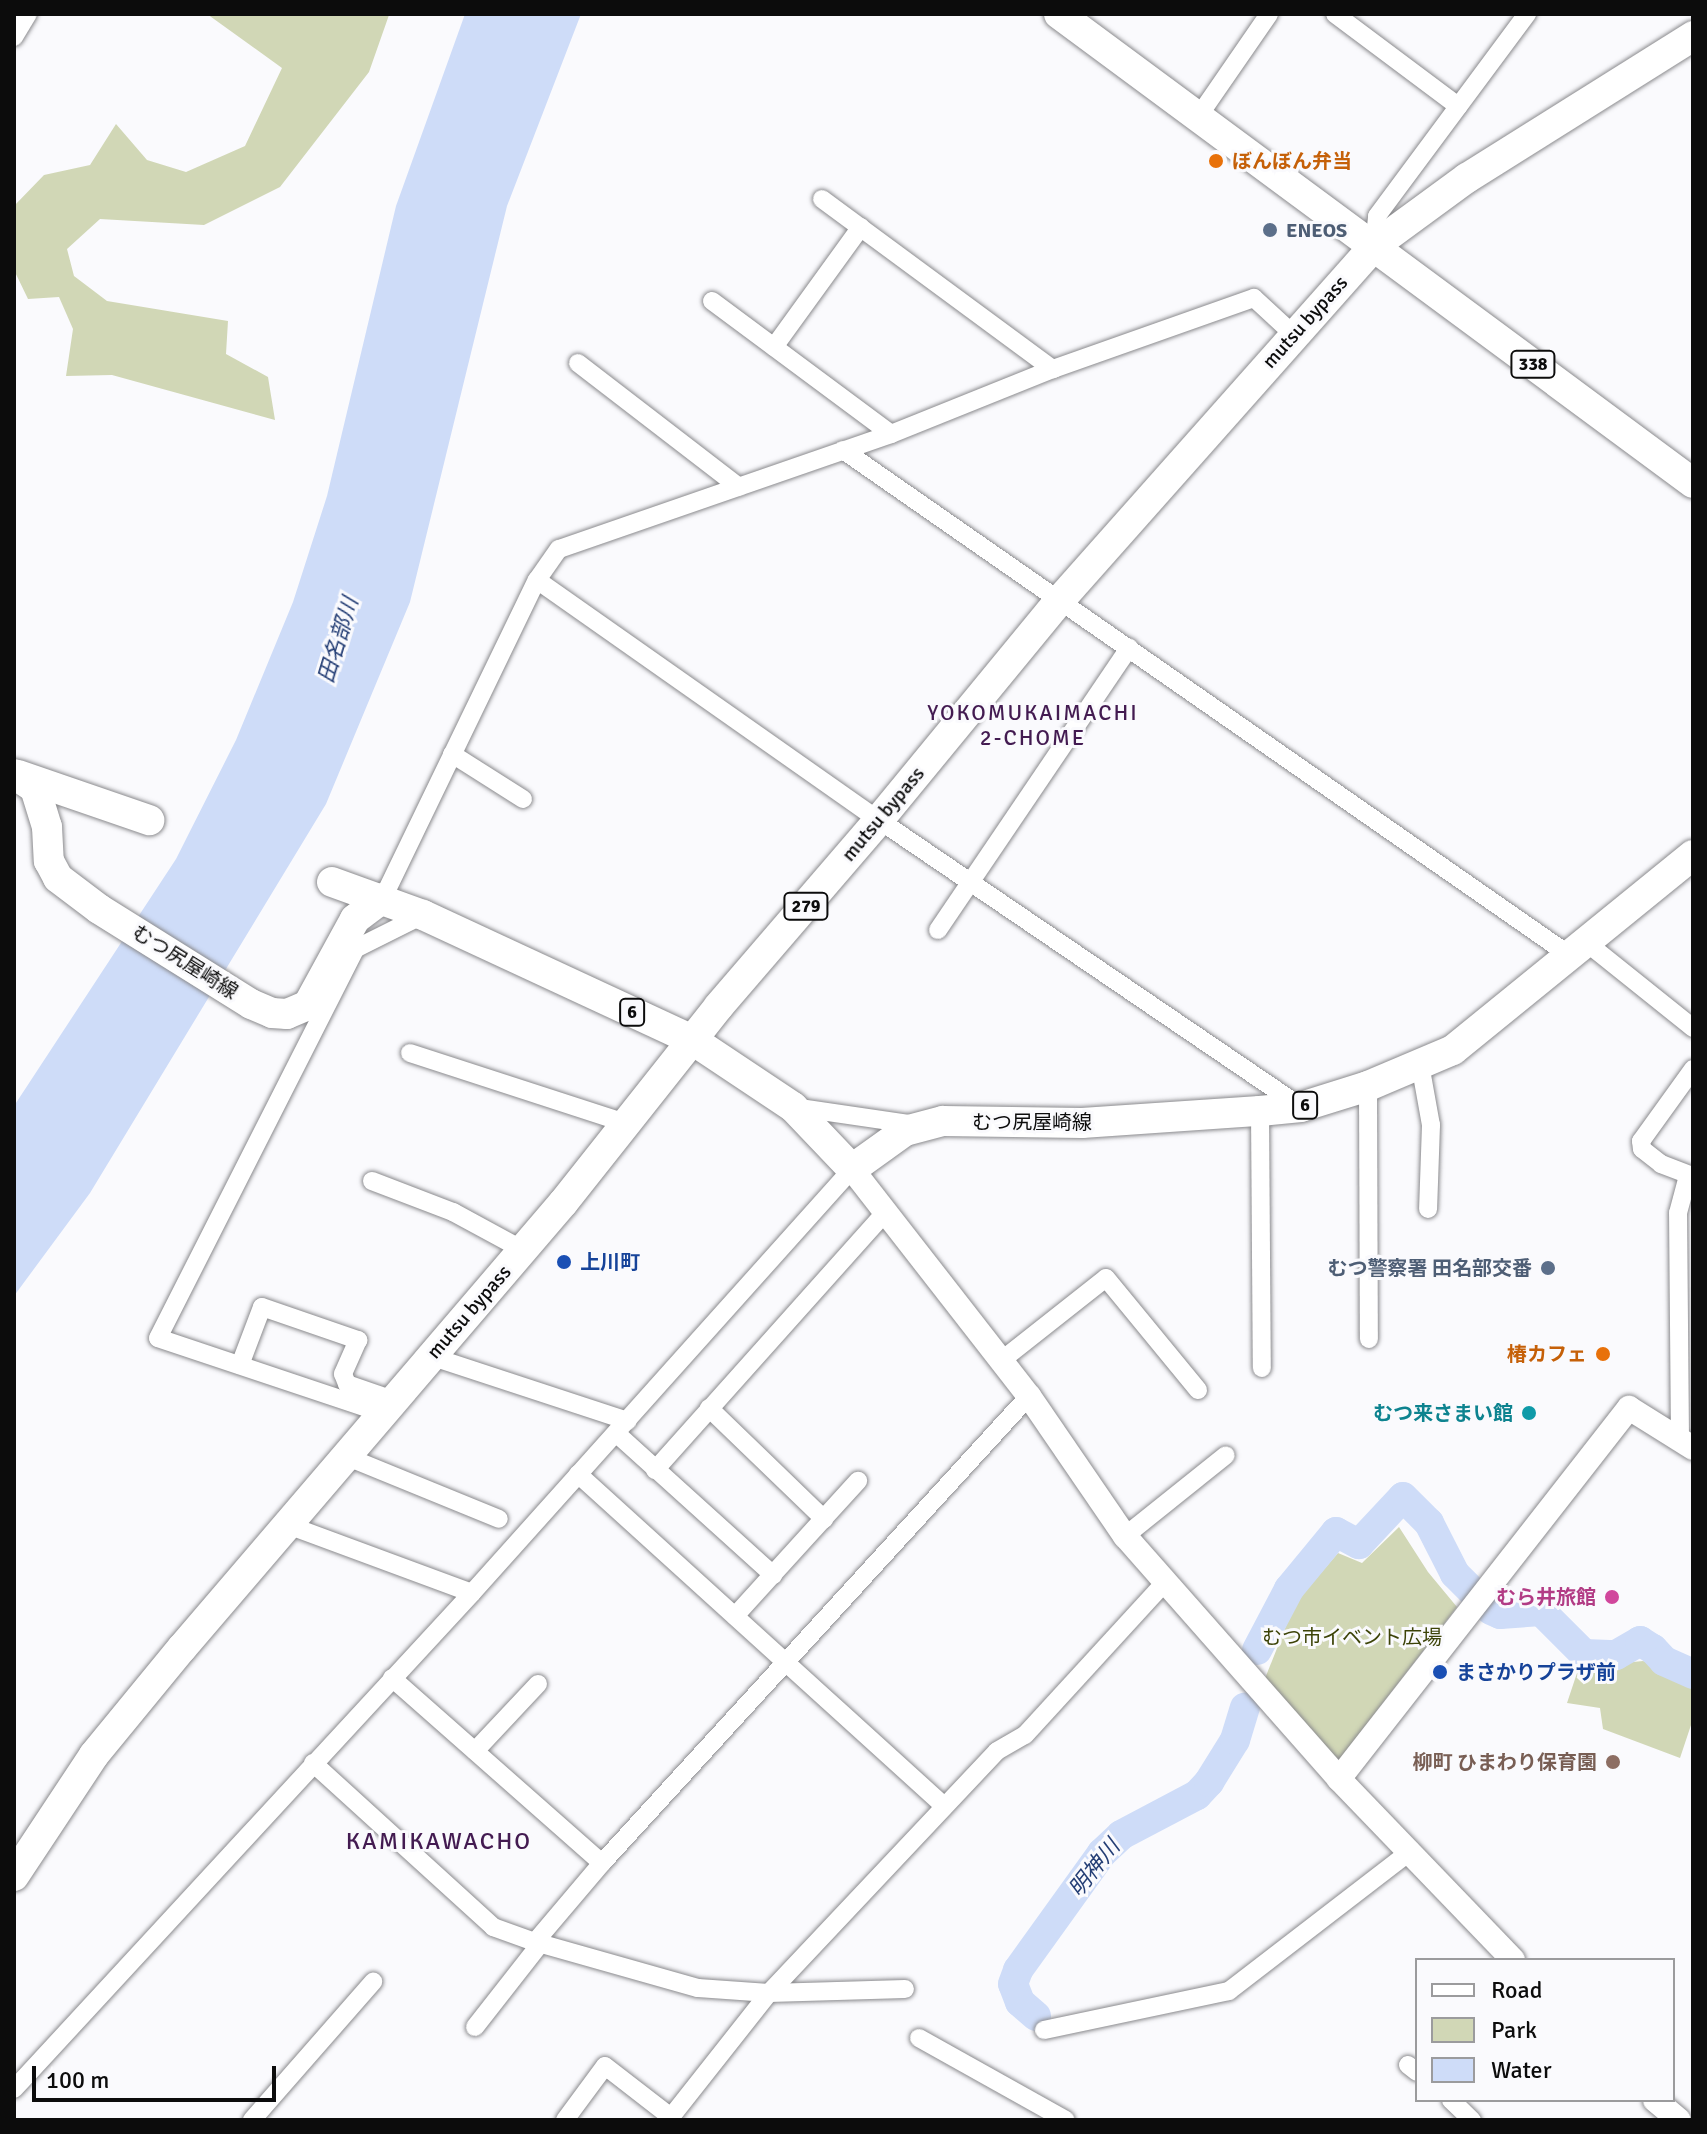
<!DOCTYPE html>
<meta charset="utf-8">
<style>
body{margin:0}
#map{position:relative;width:1707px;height:2134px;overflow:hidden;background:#fafafd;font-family:Signika,"Noto Sans JP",sans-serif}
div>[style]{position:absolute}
.green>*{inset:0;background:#d1d7b6}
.water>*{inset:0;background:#cedcf8}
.river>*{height:30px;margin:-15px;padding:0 15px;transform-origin:15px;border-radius:15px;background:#cedcf8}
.roads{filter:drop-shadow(0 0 2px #8a8a8d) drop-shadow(0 0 2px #8a8a8d)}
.minor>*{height:18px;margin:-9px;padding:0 9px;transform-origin:9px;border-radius:9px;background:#fff}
.tertiary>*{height:24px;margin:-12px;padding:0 12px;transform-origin:12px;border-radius:12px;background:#fff}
.primary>*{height:30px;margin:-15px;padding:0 15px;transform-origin:15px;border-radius:15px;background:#fff}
.trunk>*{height:30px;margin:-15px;padding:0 15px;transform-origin:15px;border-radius:15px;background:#fff}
.dots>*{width:22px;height:22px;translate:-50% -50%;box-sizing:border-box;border:4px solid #fafafd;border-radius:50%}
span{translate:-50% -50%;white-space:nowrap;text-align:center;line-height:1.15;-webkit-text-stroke:6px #fafafd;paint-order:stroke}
.shield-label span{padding:2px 6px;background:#fafafd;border:2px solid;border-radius:6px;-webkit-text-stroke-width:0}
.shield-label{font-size:18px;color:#0c0c0c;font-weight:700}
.food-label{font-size:20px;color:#c56008;font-weight:700}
.left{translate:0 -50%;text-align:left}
.right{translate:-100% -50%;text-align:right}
.service-label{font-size:20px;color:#4e5e75;font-weight:700}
.street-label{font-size:20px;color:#0c0c0c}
.transit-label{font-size:20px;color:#164399;font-weight:700}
.culture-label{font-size:20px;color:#0d838f;font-weight:700}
.hotel-label{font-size:20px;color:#b23c85;font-weight:700}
.park-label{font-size:20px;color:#3c4307}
.education-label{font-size:20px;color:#785e54;font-weight:700}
.water-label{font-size:22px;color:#243e75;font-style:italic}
.neighbourhood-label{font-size:22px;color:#431b51;letter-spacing:2px}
.quarter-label{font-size:24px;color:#431b51;letter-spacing:2px}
.frame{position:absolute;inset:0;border:16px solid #0c0c0c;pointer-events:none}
.legend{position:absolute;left:1415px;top:1958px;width:260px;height:144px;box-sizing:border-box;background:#fafafd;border:2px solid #9b9b9d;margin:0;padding:10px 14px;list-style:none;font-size:24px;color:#0c0c0c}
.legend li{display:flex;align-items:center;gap:16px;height:40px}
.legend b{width:40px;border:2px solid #9b9b9d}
.scale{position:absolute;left:32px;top:2066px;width:244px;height:36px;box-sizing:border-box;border:4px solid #0c0c0c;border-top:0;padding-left:10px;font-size:24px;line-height:28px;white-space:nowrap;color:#0c0c0c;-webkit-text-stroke:6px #fafafd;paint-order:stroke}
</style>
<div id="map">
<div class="green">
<div style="clip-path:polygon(207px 14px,389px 15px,369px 72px,280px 187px,204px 225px,100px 219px,67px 249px,74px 276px,107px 301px,228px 321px,226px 354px,268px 377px,275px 420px,112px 375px,66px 376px,73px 329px,59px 297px,28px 299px,14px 270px,14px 206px,44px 175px,90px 165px,116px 124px,147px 160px,186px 172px,245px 146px,282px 68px)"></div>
<div style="clip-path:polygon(1399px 1527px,1428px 1572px,1457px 1607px,1338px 1761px,1262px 1686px,1295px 1603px,1338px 1553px,1362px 1563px)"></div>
<div style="clip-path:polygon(1582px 1658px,1613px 1664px,1643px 1661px,1693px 1680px,1693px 1719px,1680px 1758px,1603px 1729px,1600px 1708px,1567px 1703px)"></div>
</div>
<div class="water">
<div style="clip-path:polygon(465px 14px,581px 14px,507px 206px,410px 602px,326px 804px,90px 1193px,14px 1296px,14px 1106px,176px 859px,236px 740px,293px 602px,327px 496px,396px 206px)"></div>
</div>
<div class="river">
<div style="left:1491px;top:1610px;width:10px;rotate:24deg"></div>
<div style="left:1500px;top:1614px;width:41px;rotate:-4.2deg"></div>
<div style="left:1541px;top:1611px;width:61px;rotate:45deg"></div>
<div style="left:1584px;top:1654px;width:32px;rotate:2deg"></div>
<div style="left:1616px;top:1655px;width:28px;rotate:-30deg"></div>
<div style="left:1640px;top:1641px;width:15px;rotate:32deg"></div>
<div style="left:1653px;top:1649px;width:16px;rotate:47deg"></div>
<div style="left:1664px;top:1661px;width:32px;rotate:24deg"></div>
<div style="left:1257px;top:1650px;width:69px;rotate:-62.3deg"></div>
<div style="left:1289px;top:1589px;width:74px;rotate:-50.5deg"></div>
<div style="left:1336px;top:1532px;width:26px;rotate:28deg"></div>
<div style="left:1359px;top:1544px;width:64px;rotate:-46.9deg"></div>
<div style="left:1403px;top:1497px;width:37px;rotate:45deg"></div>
<div style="left:1429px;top:1523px;width:57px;rotate:63deg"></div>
<div style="left:1455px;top:1574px;width:24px;rotate:45deg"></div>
<div style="left:1036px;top:2016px;width:21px;rotate:-139deg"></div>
<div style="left:1020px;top:2002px;width:19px;rotate:-111deg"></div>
<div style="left:1013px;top:1984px;width:15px;rotate:-70deg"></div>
<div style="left:1018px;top:1970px;width:144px;rotate:-54.3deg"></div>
<div style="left:1102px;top:1853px;width:26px;rotate:-43deg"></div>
<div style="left:1121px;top:1835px;width:86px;rotate:-27.8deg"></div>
<div style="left:1197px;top:1795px;width:18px;rotate:-47deg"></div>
<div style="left:1209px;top:1782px;width:49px;rotate:-58.2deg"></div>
<div style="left:1235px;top:1740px;width:34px;rotate:-73deg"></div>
</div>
<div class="roads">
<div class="minor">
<div style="left:1335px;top:14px;width:154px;rotate:36.8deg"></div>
<div style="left:14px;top:37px;width:27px;rotate:-59deg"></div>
<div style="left:1198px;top:117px;width:125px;rotate:-55.4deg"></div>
<div style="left:822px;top:199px;width:287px;rotate:36.4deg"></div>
<div style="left:1374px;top:246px;width:30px;rotate:-84deg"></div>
<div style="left:1377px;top:216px;width:252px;rotate:-53.4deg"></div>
<div style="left:712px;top:301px;width:223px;rotate:36.6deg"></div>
<div style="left:774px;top:347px;width:148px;rotate:-54.1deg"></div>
<div style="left:578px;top:363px;width:203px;rotate:37.6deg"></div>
<div style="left:843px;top:450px;width:884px;rotate:34.82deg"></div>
<div style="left:537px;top:580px;width:418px;rotate:35.1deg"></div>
<div style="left:879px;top:820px;width:510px;rotate:34.22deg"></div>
<div style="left:452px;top:754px;width:84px;rotate:32.4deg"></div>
<div style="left:383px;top:898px;width:353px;rotate:-64.2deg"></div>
<div style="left:537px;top:580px;width:38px;rotate:-55deg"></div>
<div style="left:559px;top:549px;width:351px;rotate:-19.1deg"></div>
<div style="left:891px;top:434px;width:175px;rotate:-21.9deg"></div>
<div style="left:1053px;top:369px;width:213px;rotate:-19.5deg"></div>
<div style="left:1254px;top:298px;width:53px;rotate:42.7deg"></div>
<div style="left:938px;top:930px;width:341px;rotate:-55.9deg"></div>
<div style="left:1587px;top:943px;width:136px;rotate:38.7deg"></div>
<div style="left:410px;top:1053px;width:230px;rotate:18deg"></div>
<div style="left:1420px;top:1064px;width:62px;rotate:79.8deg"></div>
<div style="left:1431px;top:1125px;width:84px;rotate:92deg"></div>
<div style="left:1693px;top:1069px;width:89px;rotate:125.8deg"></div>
<div style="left:1641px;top:1141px;width:8px;rotate:83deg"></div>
<div style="left:1642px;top:1149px;width:24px;rotate:38deg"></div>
<div style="left:1661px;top:1164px;width:34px;rotate:21deg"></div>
<div style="left:1368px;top:1086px;width:253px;rotate:89.8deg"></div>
<div style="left:793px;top:1107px;width:125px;rotate:8.3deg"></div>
<div style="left:1260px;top:1111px;width:257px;rotate:89.6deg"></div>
<div style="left:372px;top:1181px;width:87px;rotate:20.9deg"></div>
<div style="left:453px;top:1212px;width:80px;rotate:28.5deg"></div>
<div style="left:430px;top:1356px;width:208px;rotate:18.2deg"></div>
<div style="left:1002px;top:1360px;width:132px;rotate:-38.3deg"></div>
<div style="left:1106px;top:1278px;width:145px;rotate:50.6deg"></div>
<div style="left:240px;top:1365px;width:62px;rotate:-69.2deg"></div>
<div style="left:262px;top:1307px;width:102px;rotate:19deg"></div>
<div style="left:358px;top:1340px;width:37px;rotate:114deg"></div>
<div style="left:343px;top:1374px;width:11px;rotate:68deg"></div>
<div style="left:347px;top:1384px;width:49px;rotate:19.2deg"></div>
<div style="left:709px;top:1408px;width:160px;rotate:44deg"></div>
<div style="left:382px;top:1413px;width:236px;rotate:-161.5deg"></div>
<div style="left:158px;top:1338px;width:436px;rotate:-63.1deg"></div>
<div style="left:355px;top:949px;width:76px;rotate:-26.6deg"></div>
<div style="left:616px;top:1433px;width:212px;rotate:42.1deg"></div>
<div style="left:1680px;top:1439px;width:226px;rotate:-90.5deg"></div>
<div style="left:1678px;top:1213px;width:39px;rotate:-75deg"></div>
<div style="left:345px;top:1456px;width:166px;rotate:22.2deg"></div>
<div style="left:655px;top:1470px;width:346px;rotate:-48.2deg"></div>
<div style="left:578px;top:1474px;width:494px;rotate:42.2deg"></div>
<div style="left:288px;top:1525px;width:196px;rotate:20.3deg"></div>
<div style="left:1125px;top:1536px;width:129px;rotate:-38.7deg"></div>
<div style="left:735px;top:1616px;width:183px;rotate:-47.7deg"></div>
<div style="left:392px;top:1678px;width:280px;rotate:41.4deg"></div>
<div style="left:475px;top:1751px;width:92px;rotate:-46.8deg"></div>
<div style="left:313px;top:1763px;width:244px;rotate:42.3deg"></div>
<div style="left:493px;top:1927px;width:45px;rotate:19.7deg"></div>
<div style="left:535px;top:1942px;width:104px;rotate:-49.7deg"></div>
<div style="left:602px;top:1863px;width:633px;rotate:-47.56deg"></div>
<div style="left:535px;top:1942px;width:169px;rotate:15.8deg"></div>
<div style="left:698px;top:1988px;width:71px;rotate:4deg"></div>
<div style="left:769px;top:1993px;width:136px;rotate:-1.7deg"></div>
<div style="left:475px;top:2027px;width:105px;rotate:-51.9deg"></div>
<div style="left:1044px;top:2030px;width:189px;rotate:-11.9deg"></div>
<div style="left:1229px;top:1991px;width:230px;rotate:-37.6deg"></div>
<div style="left:919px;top:2038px;width:168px;rotate:29.2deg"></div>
<div style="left:1408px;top:2065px;width:11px;rotate:38deg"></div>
<div style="left:14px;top:2089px;width:675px;rotate:-47.28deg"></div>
<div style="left:472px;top:1593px;width:569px;rotate:-48.13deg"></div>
<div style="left:1451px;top:2100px;width:29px;rotate:44deg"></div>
<div style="left:252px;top:2120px;width:184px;rotate:-48.8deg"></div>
<div style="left:565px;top:2120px;width:67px;rotate:-53.5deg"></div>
<div style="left:605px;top:2066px;width:83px;rotate:37.7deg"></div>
<div style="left:671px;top:2117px;width:158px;rotate:-51.7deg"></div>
<div style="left:769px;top:1993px;width:332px;rotate:-46.7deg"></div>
<div style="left:997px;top:1751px;width:32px;rotate:-30deg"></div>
<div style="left:1025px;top:1735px;width:207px;rotate:-47.5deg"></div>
</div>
<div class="tertiary">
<div style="left:852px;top:1169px;width:288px;rotate:52.1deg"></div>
<div style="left:1029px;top:1396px;width:170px;rotate:55.6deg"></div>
<div style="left:1125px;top:1536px;width:324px;rotate:48.6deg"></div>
<div style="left:1339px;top:1779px;width:251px;rotate:46.1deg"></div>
<div style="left:1339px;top:1779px;width:471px;rotate:-52deg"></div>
<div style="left:1629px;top:1408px;width:75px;rotate:32deg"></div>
<div style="left:1655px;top:2100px;width:31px;rotate:40deg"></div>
</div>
<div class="primary">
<div style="left:14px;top:774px;width:25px;rotate:34deg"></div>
<div style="left:35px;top:788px;width:41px;rotate:72.9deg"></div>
<div style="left:47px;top:827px;width:34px;rotate:87deg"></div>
<div style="left:49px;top:861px;width:19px;rotate:62deg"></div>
<div style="left:58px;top:878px;width:51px;rotate:37.1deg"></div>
<div style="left:99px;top:909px;width:179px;rotate:32deg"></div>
<div style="left:251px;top:1004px;width:23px;rotate:23deg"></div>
<div style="left:272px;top:1013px;width:15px;rotate:4deg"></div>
<div style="left:287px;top:1014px;width:23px;rotate:-23deg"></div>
<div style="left:308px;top:1005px;width:98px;rotate:-61.3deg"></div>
<div style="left:355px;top:919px;width:35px;rotate:-37deg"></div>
<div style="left:18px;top:775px;width:139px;rotate:19deg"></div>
<div style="left:332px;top:882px;width:97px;rotate:19.9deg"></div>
<div style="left:423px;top:915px;width:299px;rotate:24.9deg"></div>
<div style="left:694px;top:1041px;width:119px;rotate:33.7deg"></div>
<div style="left:793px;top:1107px;width:86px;rotate:46.4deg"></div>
<div style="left:852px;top:1169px;width:65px;rotate:-35.6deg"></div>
<div style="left:905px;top:1131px;width:39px;rotate:-15deg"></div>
<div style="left:943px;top:1121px;width:139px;rotate:0.8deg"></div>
<div style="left:1082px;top:1123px;width:178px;rotate:-3.9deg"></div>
<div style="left:1260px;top:1111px;width:41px;rotate:-5.6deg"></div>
<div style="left:1301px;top:1107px;width:70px;rotate:-17.4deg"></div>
<div style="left:1368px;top:1086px;width:92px;rotate:-23deg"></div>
<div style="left:1453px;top:1050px;width:309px;rotate:-39.1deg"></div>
</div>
<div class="trunk">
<div style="left:1059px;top:14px;width:789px;rotate:36.49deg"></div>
<div style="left:14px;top:1876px;width:145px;rotate:-56.5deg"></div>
<div style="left:94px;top:1755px;width:139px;rotate:-50.6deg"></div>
<div style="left:182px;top:1648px;width:586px;rotate:-49.43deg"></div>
<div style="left:563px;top:1203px;width:251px;rotate:-51.6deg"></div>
<div style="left:719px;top:1006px;width:245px;rotate:-49.3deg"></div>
<div style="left:879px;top:820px;width:285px;rotate:-50.6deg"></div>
<div style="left:1060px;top:600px;width:473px;rotate:-48.4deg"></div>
<div style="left:1374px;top:246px;width:115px;rotate:-36.2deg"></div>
<div style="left:1467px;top:178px;width:267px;rotate:-32.1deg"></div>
</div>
</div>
<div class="dots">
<div style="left:1216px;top:161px;background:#e8710a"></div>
<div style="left:1270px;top:230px;background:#5c6f8a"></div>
<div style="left:564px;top:1262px;background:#1a4fb4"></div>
<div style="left:1548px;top:1268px;background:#5c6f8a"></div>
<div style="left:1603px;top:1354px;background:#e8710a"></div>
<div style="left:1529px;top:1413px;background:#0f9aa8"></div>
<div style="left:1612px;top:1597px;background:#d1479c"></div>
<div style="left:1440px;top:1672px;background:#1a4fb4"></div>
<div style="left:1613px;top:1762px;background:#8d6e63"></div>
</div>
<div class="shield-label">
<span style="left:1533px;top:364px">338</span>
<span style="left:806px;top:906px">279</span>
<span style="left:632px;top:1012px">6</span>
<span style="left:1305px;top:1105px">6</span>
</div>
<div class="food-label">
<span class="left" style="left:1232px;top:161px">ぼんぼん弁当</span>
<span class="right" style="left:1587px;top:1354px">椿カフェ</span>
</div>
<div class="service-label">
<span class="left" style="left:1286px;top:230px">ENEOS</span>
<span class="right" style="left:1532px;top:1268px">むつ警察署 田名部交番</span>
</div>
<div class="street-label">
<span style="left:1305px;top:322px;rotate:-48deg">mutsu bypass</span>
<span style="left:883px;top:814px;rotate:-50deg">mutsu bypass</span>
<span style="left:185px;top:962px;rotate:32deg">むつ尻屋崎線</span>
<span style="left:1032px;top:1122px">むつ尻屋崎線</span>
<span style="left:469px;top:1312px;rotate:-49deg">mutsu bypass</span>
</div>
<div class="transit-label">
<span class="left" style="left:580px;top:1262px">上川町</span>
<span class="left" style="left:1456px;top:1672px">まさかりプラザ前</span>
</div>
<div class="culture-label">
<span class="right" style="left:1513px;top:1413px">むつ来さまい館</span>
</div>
<div class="hotel-label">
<span class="right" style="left:1596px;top:1597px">むら井旅館</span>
</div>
<div class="park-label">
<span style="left:1352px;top:1637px">むつ市イベント広場</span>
</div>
<div class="education-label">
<span class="right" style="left:1597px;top:1762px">柳町 ひまわり保育園</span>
</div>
<div class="water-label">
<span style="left:338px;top:640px;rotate:-73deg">田名部川</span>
<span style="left:1094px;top:1868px;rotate:-51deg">明神川</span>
</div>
<div class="neighbourhood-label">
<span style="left:1033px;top:725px">YOKOMUKAIMACHI<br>2-CHOME</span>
</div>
<div class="quarter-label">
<span style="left:439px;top:1842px">KAMIKAWACHO</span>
</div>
<div class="frame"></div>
<ul class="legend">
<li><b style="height:10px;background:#fff"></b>Road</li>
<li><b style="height:22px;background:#d1d7b6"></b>Park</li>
<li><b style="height:22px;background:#cedcf8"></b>Water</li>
</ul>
<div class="scale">100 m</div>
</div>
